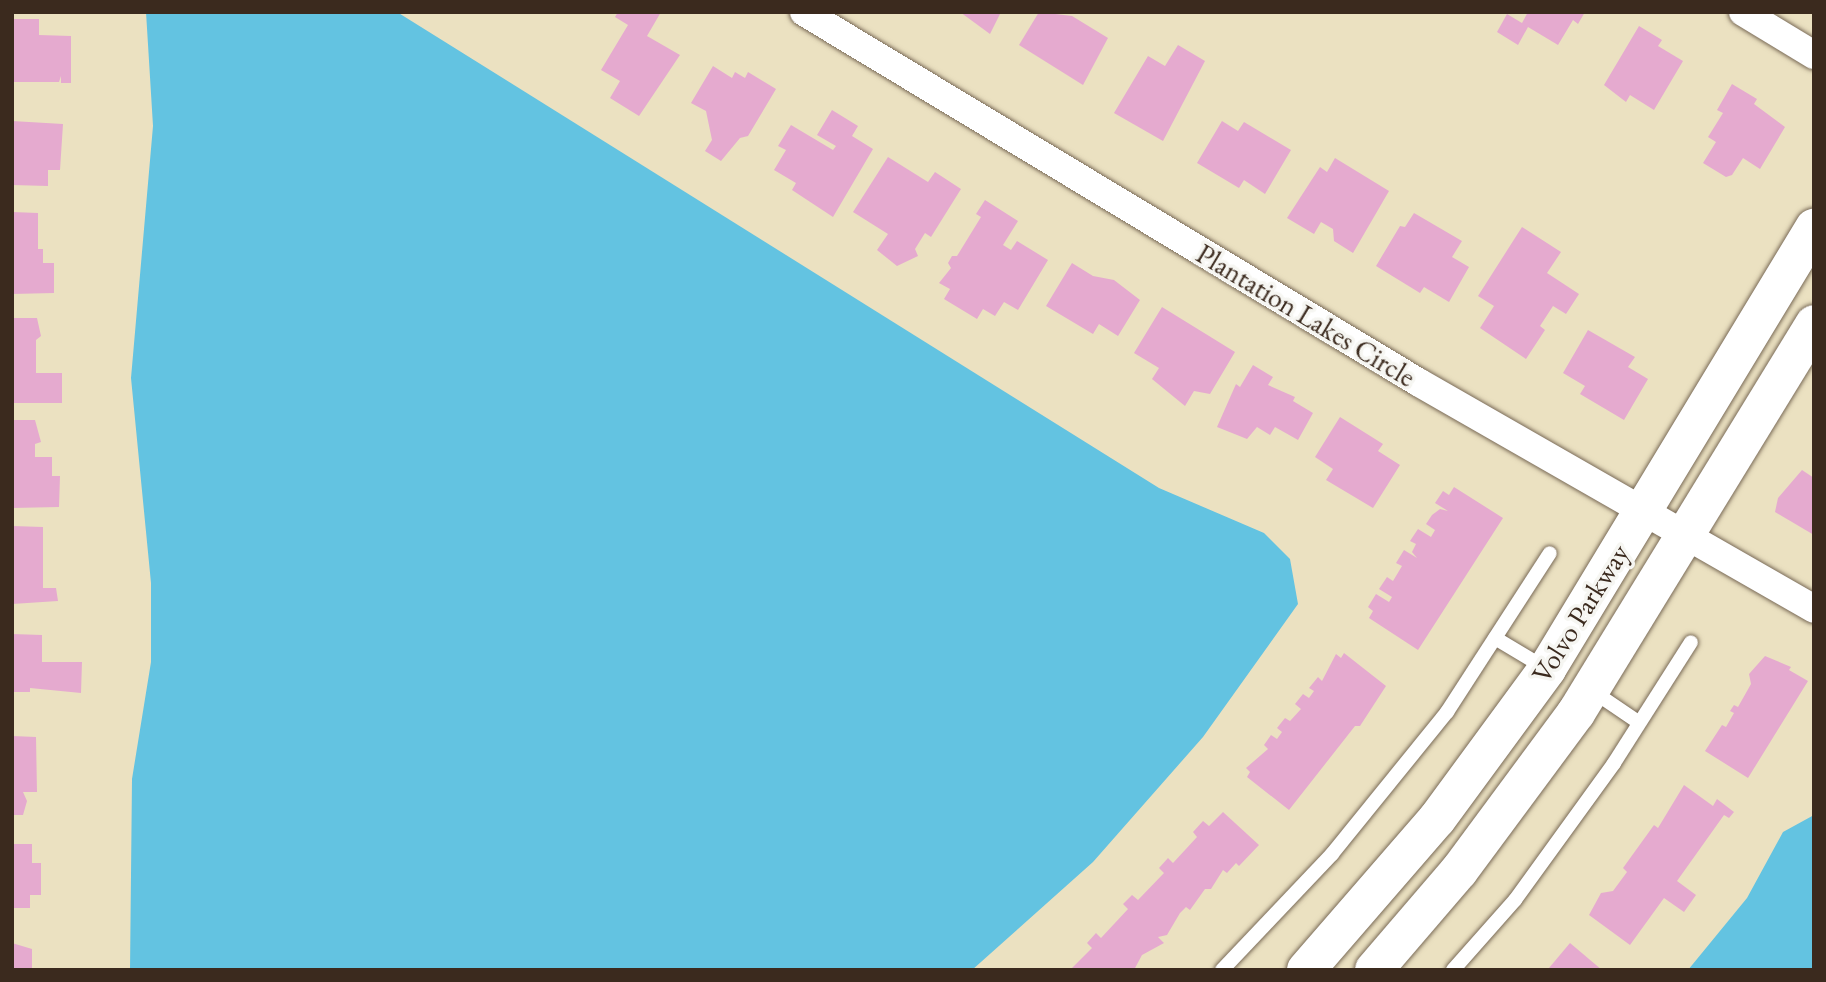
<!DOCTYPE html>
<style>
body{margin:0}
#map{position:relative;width:1826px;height:982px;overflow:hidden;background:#ebe1c1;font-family:"EB Garamond",serif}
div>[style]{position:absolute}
.water>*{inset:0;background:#63c3e1}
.building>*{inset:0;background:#e5aacf}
.roads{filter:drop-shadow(0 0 2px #796a57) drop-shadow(0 0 2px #796a57)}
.service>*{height:14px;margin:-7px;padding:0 7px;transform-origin:7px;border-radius:7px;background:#fff}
.minor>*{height:28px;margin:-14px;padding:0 14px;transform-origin:14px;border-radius:14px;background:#fff}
.secondary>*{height:38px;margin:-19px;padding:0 19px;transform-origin:19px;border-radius:19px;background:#fff}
span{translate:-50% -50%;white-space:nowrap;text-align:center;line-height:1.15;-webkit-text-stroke:7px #f6f6f2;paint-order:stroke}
.street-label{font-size:28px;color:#3b2a1e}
.frame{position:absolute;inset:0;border:14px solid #3b2a1e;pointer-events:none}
</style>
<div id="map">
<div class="water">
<div style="clip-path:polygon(146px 12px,397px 12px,1159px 488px,1264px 533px,1290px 559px,1298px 604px,1203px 737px,1093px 862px,972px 970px,130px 970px,132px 779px,151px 662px,151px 583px,131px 378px,153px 126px)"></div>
<div style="clip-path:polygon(1814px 815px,1814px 970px,1688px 970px,1747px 898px,1783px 832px)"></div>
</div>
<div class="building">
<div style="clip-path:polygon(618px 12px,661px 12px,647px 36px,680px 55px,639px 116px,610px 98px,620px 81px,601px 70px,628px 25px,615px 17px)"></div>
<div style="clip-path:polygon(960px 12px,1001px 12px,990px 34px)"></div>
<div style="clip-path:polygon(1039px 12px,1072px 16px,1108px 38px,1083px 85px,1019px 45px)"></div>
<div style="clip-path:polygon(1528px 12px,1585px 12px,1578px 24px,1573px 20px,1558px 45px,1528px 27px,1518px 45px,1497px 32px,1507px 14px,1522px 23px)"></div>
<div style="clip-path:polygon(12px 19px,39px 19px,39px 35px,71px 36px,71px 83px,61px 83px,61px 76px,59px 82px,12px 82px)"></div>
<div style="clip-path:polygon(1639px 26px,1662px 40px,1658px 46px,1683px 61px,1654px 110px,1630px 95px,1626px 102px,1604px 85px)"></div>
<div style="clip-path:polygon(1178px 45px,1205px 61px,1163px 141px,1114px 113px,1148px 56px,1165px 66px)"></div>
<div style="clip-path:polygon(713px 66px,732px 78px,735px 72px,745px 78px,748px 72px,776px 89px,748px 136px,740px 138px,721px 161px,705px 151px,712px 140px,706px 111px,691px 103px)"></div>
<div style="clip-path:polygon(1732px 84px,1757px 99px,1754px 104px,1785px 127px,1760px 169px,1743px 158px,1732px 175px,1726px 177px,1703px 163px,1716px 142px,1708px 137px,1723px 113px,1717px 110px)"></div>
<div style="clip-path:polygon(832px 110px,858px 126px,852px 136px,873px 149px,833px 217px,792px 190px,796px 183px,774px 170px,786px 150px,778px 146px,791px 125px,833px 150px,836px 146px,817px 135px)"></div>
<div style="clip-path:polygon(12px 121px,63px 124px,60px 170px,48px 170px,48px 186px,12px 185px)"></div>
<div style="clip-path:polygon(1222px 121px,1238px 131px,1244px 122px,1291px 150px,1265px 194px,1244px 180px,1239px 188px,1197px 163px)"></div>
<div style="clip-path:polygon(888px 157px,928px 182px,935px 172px,961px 189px,931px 237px,925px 233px,915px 249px,918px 256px,897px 266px,877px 250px,888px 234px,853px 212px)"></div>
<div style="clip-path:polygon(1335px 158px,1389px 191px,1353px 253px,1334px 241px,1333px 229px,1321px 222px,1314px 234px,1287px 218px,1320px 167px,1327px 172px)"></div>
<div style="clip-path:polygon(985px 200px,1018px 221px,1003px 245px,1011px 250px,1017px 241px,1048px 260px,1018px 310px,1004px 302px,995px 316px,983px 309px,977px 319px,944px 299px,950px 289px,939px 283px,951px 268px,948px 263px,952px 256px,957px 256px,981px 217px,976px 214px)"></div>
<div style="clip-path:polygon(12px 212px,38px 213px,38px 249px,43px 249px,43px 263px,54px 263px,54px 293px,12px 294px)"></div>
<div style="clip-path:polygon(1414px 213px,1462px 241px,1452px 257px,1469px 267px,1449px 302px,1424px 287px,1420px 293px,1376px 266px,1400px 226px,1405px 227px)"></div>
<div style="clip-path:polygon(1522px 227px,1561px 252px,1547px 273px,1579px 294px,1566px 314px,1553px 306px,1540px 326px,1545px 330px,1526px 359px,1480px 328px,1494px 306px,1478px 296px)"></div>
<div style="clip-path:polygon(1072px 263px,1093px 276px,1114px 280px,1140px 300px,1118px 336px,1099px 324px,1093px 334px,1046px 306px)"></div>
<div style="clip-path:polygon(1162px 307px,1235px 352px,1210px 394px,1194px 391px,1185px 406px,1152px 379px,1159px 368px,1134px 353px)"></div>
<div style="clip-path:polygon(12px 318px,37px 318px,41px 336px,36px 340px,36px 373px,62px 373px,62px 403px,12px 403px)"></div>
<div style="clip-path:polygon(1588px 330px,1635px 357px,1628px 367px,1648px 379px,1624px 420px,1580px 394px,1585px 386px,1563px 373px)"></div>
<div style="clip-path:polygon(1253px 365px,1273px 377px,1268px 385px,1295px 397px,1293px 401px,1313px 413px,1298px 440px,1275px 427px,1270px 435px,1257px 427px,1247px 439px,1217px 427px,1236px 384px,1240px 387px)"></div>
<div style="clip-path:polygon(1340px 417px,1383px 444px,1378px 451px,1400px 465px,1373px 508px,1326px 480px,1333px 469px,1315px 457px)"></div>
<div style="clip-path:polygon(12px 420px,35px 420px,41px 442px,35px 444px,35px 457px,52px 457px,52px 476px,60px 476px,59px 507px,12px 508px)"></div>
<div style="clip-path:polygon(1802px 470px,1814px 478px,1814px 535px,1775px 512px,1778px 498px)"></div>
<div style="clip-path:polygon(1454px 487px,1503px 518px,1418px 650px,1369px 618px,1373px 611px,1368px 607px,1376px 594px,1389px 602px,1392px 597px,1379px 589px,1387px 577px,1393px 581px,1402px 566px,1396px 563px,1404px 550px,1417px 558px,1412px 552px,1416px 544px,1410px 541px,1418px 529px,1431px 537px,1435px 530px,1426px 524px,1432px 515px,1440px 509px,1448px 511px,1435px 503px,1443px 491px,1449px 495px)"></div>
<div style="clip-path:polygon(12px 526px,43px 527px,43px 588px,56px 588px,58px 601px,12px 604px)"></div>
<div style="clip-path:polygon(12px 634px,42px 635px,42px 662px,82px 662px,81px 693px,30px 688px,30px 692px,12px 692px)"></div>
<div style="clip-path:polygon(1344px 653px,1386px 686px,1360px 726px,1355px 726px,1289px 810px,1247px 777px,1250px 772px,1246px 768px,1268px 749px,1264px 745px,1271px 735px,1277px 739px,1282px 732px,1277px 728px,1285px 718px,1290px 721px,1301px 709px,1295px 704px,1303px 694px,1309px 698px,1314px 691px,1309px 688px,1318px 677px,1322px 681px,1336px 654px,1341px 658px)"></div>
<div style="clip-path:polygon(1765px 656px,1791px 667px,1789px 670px,1808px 681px,1748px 778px,1705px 751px,1722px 725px,1726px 727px,1734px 713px,1730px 711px,1734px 705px,1738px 707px,1751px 684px,1749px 674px)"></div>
<div style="clip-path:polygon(12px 736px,36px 737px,37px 792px,23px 792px,27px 801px,23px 815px,12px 815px)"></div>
<div style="clip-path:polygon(1684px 785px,1713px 806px,1717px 799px,1734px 812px,1729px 818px,1724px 815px,1677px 881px,1696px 895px,1684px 912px,1664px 898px,1630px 945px,1589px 915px,1601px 893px,1613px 891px,1627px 872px,1623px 868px,1654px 825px,1658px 828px)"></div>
<div style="clip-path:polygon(1223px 812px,1259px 845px,1239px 866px,1236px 863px,1227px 873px,1223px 870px,1211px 889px,1205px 889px,1190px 910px,1186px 907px,1180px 913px,1167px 935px,1158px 937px,1164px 943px,1142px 955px,1134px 970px,1072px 968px,1092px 948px,1087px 943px,1096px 933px,1101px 938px,1128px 909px,1123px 904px,1132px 895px,1138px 900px,1164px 873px,1159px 868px,1168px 858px,1173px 863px,1197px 837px,1193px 832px,1203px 821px,1209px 826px)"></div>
<div style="clip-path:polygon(12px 844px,32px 844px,32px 863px,41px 863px,41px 895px,30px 895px,30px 908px,12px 908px)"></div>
<div style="clip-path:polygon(12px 943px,32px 949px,32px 970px,12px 970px)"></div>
<div style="clip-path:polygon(1570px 943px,1602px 970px,1549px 968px)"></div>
</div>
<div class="roads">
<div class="service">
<div style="left:1495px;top:638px;width:58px;rotate:31deg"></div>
<div style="left:1591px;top:690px;width:57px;rotate:34.2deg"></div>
<div style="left:1222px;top:970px;width:160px;rotate:-46.5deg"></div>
<div style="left:1332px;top:854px;width:183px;rotate:-51deg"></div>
<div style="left:1447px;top:712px;width:189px;rotate:-57.1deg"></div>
<div style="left:1453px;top:970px;width:94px;rotate:-48.5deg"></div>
<div style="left:1515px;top:900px;width:169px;rotate:-54.1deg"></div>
<div style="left:1614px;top:763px;width:143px;rotate:-57.5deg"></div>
</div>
<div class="minor">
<div style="left:804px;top:12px;width:717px;rotate:31.07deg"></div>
<div style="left:1418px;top:382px;width:456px;rotate:29.8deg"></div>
<div style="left:1743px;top:12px;width:83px;rotate:31.2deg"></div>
</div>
<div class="secondary">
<div style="left:1306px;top:970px;width:200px;rotate:-49.1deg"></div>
<div style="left:1437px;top:819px;width:186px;rotate:-53.7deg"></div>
<div style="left:1547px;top:669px;width:516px;rotate:-58.81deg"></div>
<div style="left:1374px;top:970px;width:130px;rotate:-49.4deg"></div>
<div style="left:1459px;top:871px;width:197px;rotate:-53.5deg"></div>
<div style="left:1576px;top:713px;width:456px;rotate:-58.5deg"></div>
</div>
</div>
<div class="street-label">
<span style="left:1306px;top:315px;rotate:31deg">Plantation Lakes Circle</span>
<span style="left:1580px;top:613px;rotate:-58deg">Volvo Parkway</span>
</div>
<div class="frame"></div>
</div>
